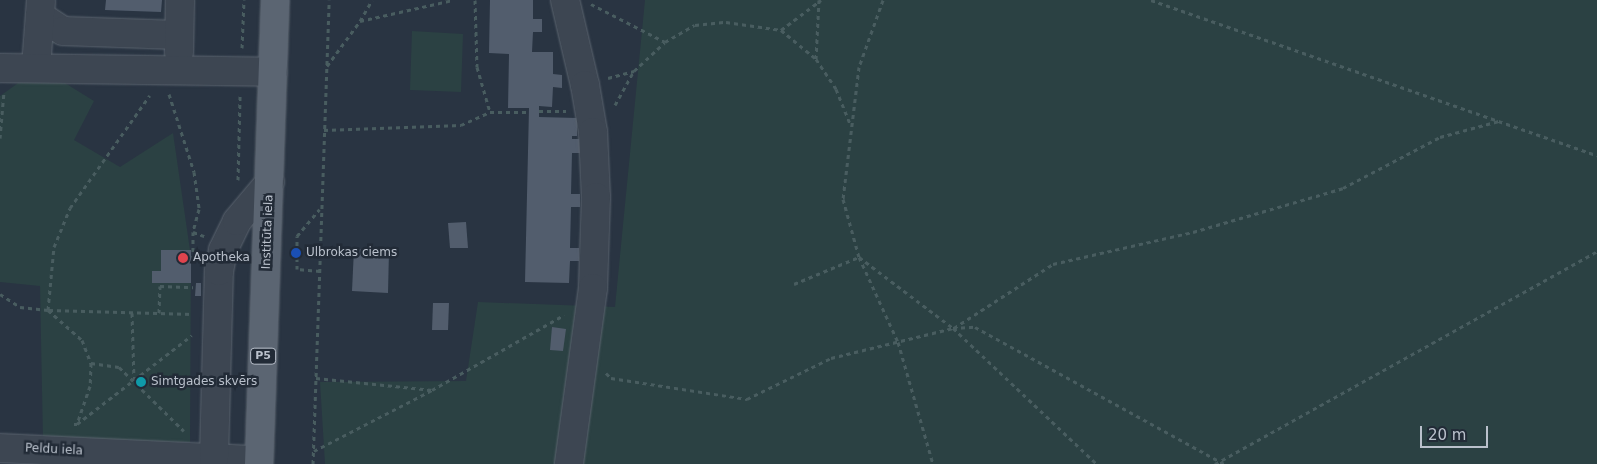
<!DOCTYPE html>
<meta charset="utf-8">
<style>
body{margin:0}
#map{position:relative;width:1597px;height:464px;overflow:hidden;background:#293442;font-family:"DejaVu Sans",sans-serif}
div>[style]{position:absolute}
.green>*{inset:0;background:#2b4143}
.building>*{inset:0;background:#525d6d}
.path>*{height:3px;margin-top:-1.5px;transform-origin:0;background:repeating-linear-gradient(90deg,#495d60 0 4px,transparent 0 8px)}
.roads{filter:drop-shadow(0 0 1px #5b646f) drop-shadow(0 0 1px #5b646f)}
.minor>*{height:28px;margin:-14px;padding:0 14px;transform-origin:14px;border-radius:14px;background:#3d4652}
.major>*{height:28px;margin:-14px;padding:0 14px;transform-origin:14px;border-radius:14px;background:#5b6572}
.dots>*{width:14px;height:14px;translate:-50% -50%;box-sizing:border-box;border:2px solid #222b37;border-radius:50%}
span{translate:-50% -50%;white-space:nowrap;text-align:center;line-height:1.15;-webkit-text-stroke:5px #222b37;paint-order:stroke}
.shield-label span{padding:1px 4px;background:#222b37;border:1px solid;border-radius:4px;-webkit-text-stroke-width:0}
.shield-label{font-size:11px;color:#bac1cc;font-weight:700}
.street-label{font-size:12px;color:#bac1cc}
.poi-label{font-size:12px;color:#bac1cc}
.left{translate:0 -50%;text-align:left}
.scale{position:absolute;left:1420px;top:426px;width:68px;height:22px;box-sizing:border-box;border:2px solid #bac1cc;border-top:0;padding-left:6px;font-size:15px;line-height:18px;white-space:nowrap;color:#bac1cc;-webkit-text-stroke:4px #222b37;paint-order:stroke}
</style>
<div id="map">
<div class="green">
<div style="clip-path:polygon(645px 0,1597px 0,1597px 464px,325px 464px,320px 382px,466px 381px,478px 302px,615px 307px)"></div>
<div style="clip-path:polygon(412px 31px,463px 34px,461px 92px,410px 90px)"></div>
<div style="clip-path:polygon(60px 80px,94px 101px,74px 140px,120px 167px,173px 133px,191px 257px,190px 442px,43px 441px,40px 286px,0 282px,0 96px,21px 81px)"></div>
</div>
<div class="building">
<div style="clip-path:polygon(106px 0,162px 0,161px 12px,105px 10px)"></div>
<div style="clip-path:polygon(490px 0,533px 0,533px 19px,542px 19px,542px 32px,533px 32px,532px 52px,553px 52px,553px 74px,562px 75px,562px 88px,553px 87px,552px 107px,539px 106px,539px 117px,577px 118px,577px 136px,572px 136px,572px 139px,581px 139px,581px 153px,572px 153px,571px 194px,580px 194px,580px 207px,571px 207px,570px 248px,579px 248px,579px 261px,570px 261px,569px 283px,525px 282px,529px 108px,508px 108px,509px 54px,489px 53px)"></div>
<div style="clip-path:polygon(466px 222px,468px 248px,450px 248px,448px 223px)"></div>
<div style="clip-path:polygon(354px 249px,389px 251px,388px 293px,352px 291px)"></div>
<div style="clip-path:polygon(161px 250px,191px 250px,191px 283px,152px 283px,152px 271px,161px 271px)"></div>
<div style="clip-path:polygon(196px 283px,201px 283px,201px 296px,195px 296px)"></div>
<div style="clip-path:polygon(433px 303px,449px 303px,448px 330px,432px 330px)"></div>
<div style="clip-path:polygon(552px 327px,566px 329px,563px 351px,550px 350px)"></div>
</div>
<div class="path">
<div style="left:475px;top:0;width:67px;rotate:88.3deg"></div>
<div style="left:477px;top:67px;width:47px;rotate:73.9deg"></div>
<div style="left:490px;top:112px;width:39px"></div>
<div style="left:883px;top:0;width:71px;rotate:109.7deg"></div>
<div style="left:859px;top:67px;width:133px;rotate:96.9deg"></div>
<div style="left:843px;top:199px;width:60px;rotate:74.6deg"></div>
<div style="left:859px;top:257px;width:94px;rotate:65.4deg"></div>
<div style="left:898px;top:342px;width:127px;rotate:74deg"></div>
<div style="left:1151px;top:0;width:472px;rotate:19.2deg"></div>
<div style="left:591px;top:4px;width:83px;rotate:27.2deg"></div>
<div style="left:665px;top:42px;width:34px;rotate:-30deg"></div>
<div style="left:695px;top:25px;width:31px;rotate:-6deg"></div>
<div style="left:726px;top:22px;width:56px;rotate:8.3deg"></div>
<div style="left:781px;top:30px;width:45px;rotate:39.6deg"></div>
<div style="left:816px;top:59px;width:36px;rotate:56deg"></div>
<div style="left:836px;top:89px;width:37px;rotate:68deg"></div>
<div style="left:360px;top:21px;width:24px;rotate:-60deg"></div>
<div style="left:781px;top:30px;width:50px;rotate:-36.9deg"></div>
<div style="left:242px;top:48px;width:48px;rotate:-87.6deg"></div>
<div style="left:816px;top:59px;width:59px;rotate:-87.1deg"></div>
<div style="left:327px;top:66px;width:56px;rotate:-53.7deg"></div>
<div style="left:360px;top:21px;width:95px;rotate:-12.7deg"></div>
<div style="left:608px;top:78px;width:27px;rotate:-15deg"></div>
<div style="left:634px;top:71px;width:42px;rotate:-43.1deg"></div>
<div style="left:169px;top:94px;width:82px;rotate:72.2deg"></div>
<div style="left:194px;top:172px;width:37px;rotate:82deg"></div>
<div style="left:199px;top:209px;width:24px;rotate:105deg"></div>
<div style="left:193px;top:232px;width:31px;rotate:90deg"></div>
<div style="left:615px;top:105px;width:39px;rotate:-61deg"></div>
<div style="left:539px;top:111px;width:27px"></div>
<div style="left:324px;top:130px;width:137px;rotate:-2.1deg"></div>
<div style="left:461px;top:125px;width:32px;rotate:-24deg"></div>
<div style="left:0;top:138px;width:47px;rotate:-85.1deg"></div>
<div style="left:238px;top:180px;width:84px;rotate:-88.6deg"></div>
<div style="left:193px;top:232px;width:12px;rotate:20deg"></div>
<div style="left:320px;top:271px;width:23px;rotate:-175deg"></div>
<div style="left:297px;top:269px;width:33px;rotate:-90deg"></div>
<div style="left:297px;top:236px;width:35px;rotate:-50deg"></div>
<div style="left:794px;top:284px;width:70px;rotate:-22.6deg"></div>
<div style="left:859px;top:257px;width:118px;rotate:37.1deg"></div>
<div style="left:953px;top:328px;width:198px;rotate:43.4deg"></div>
<div style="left:0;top:294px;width:24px;rotate:33deg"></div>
<div style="left:20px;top:307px;width:28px;rotate:6deg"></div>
<div style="left:48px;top:310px;width:63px;rotate:-84.6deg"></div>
<div style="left:54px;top:247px;width:42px;rotate:-67.7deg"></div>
<div style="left:70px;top:208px;width:138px;rotate:-54.7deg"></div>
<div style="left:48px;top:310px;width:45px;rotate:41.4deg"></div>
<div style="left:82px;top:340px;width:25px;rotate:69deg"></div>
<div style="left:91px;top:363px;width:23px;rotate:92deg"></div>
<div style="left:90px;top:386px;width:40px;rotate:108.9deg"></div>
<div style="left:77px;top:424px;width:3px;rotate:180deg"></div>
<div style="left:49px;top:310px;width:144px;rotate:1.6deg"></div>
<div style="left:132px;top:313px;width:69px;rotate:88.3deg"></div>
<div style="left:159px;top:313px;width:27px;rotate:-88deg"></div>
<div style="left:160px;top:286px;width:33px;rotate:2deg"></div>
<div style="left:954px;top:328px;width:118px;rotate:-32.9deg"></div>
<div style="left:1053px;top:264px;width:144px;rotate:-12.9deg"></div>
<div style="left:1193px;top:232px;width:156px;rotate:-16.3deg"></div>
<div style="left:1343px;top:188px;width:110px;rotate:-27.7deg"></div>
<div style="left:1440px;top:137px;width:61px;rotate:-15.2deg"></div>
<div style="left:91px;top:363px;width:28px;rotate:8deg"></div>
<div style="left:119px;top:367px;width:91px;rotate:44.6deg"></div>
<div style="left:606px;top:373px;width:7px;rotate:45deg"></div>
<div style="left:611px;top:378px;width:138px;rotate:8.8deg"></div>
<div style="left:747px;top:399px;width:93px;rotate:-26deg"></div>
<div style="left:831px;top:358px;width:126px;rotate:-13.8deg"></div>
<div style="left:953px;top:328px;width:22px;rotate:-3deg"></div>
<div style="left:975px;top:327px;width:284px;rotate:28.8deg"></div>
<div style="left:316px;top:378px;width:117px;rotate:5.9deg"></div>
<div style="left:77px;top:424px;width:145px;rotate:-37.7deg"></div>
<div style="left:314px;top:451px;width:133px;rotate:-27.3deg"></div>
<div style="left:432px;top:390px;width:152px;rotate:-29.6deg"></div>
<div style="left:313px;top:464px;width:464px;rotate:-88deg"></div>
<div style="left:1215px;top:464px;width:437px;rotate:-29.1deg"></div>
</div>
<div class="roads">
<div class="minor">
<div style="left:565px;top:0;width:87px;rotate:76.8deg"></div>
<div style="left:585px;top:85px;width:48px;rotate:80.3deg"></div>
<div style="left:593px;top:132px;width:65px;rotate:87.4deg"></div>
<div style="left:596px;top:197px;width:91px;rotate:91.9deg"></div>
<div style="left:593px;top:288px;width:178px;rotate:97.8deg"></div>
<div style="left:40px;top:16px;width:27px;rotate:33deg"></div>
<div style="left:63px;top:31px;width:115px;rotate:2deg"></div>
<div style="left:179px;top:52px;width:52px;rotate:-88.9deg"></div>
<div style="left:36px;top:67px;width:66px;rotate:-85.7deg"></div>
<div style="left:0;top:68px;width:273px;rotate:0.8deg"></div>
<div style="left:0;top:448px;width:259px;rotate:2.7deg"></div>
<div style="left:214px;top:458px;width:187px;rotate:-88.5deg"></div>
<div style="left:219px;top:271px;width:21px;rotate:-79deg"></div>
<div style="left:223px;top:250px;width:32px;rotate:-64deg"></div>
<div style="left:237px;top:221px;width:51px;rotate:-49.8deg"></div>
</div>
<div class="major">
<div style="left:259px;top:464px;width:464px;rotate:-88deg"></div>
</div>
</div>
<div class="dots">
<div style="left:296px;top:253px;background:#1a4fb4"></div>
<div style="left:183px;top:258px;background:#e0444e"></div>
<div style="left:141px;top:382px;background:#0f9aa8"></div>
</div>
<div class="shield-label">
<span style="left:263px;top:356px">P5</span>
</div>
<div class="street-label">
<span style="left:268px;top:232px;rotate:-88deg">Institūta iela</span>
<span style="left:54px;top:450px;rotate:3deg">Peldu iela</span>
</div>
<div class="poi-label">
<span class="left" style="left:306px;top:253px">Ulbrokas ciems</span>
<span class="left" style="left:193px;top:258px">Apotheka</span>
<span class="left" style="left:151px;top:382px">Simtgades skvērs</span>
</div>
<div class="scale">20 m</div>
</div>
